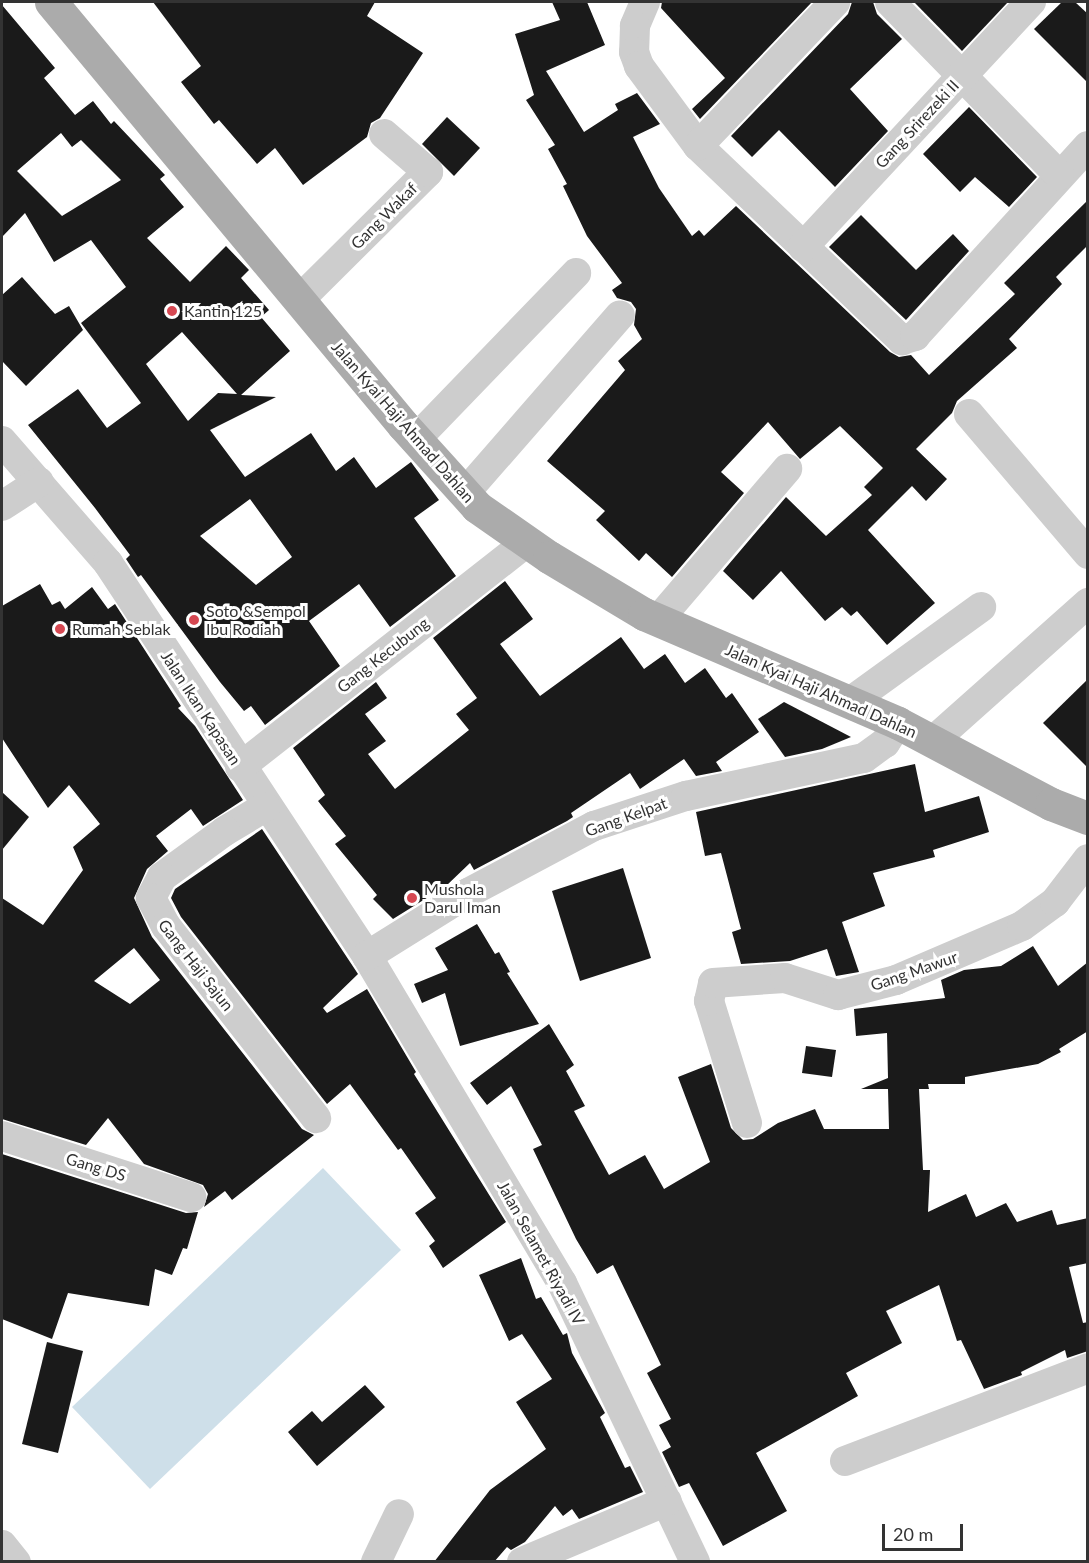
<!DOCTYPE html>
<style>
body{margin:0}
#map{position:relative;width:1089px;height:1563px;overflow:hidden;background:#fff;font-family:Lato,sans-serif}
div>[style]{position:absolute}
.water>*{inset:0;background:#cedfe9}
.building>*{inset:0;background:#1a1a1a}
.minor>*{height:30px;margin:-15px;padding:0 15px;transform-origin:15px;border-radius:15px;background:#cdcdcd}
.major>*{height:33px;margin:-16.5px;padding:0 16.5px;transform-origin:16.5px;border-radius:16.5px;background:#ababab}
.dots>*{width:16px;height:16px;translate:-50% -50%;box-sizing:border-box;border:3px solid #fff;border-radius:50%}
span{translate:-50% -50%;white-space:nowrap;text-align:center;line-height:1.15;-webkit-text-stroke:6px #fff;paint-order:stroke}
.street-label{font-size:16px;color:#333}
.poi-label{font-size:16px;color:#333}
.left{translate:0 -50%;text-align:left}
.frame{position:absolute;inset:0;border:3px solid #333;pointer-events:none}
.scale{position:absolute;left:882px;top:1524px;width:81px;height:27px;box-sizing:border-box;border:3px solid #333;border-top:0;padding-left:8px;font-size:18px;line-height:21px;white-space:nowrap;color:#333;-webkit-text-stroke:4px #fff;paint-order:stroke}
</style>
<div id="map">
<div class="water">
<div style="clip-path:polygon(323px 1168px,401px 1250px,150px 1489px,72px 1407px)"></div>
</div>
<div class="building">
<div style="clip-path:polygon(153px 2px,375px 2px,367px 16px,423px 53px,380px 118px,371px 123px,367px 137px,303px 185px,275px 148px,257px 164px,219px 120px,214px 124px,181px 82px,201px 66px)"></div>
<div style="clip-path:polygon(552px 2px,587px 2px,605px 45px,546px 71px,584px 132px,618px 110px,615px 104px,637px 93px,660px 124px,633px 137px,659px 188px,692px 236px,699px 230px,704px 236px,736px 206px,890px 352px,899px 357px,911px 355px,929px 375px,1015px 294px,1004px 283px,1088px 200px,1088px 245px,1056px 277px,1062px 284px,1009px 339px,1017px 348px,957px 401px,952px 413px,916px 449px,947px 479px,926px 501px,912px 486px,868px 530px,935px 603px,887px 645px,857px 611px,851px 616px,842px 607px,825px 621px,781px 571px,753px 600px,723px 571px,786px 497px,826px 536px,872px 495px,864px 487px,883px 468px,840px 426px,800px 459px,768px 422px,721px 472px,744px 493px,672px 577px,646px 553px,639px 561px,596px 520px,605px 511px,547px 461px,625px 370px,618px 361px,642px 339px,634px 325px,636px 309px,631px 302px,617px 298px,612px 290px,622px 283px,587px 236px,563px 186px,567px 184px,548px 149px,555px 145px,526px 100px,534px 95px,515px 34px,560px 20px)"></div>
<div style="clip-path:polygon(662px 2px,812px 2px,700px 119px,692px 109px,725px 78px,661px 8px)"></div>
<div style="clip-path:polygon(852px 2px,873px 2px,877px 14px,902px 39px,850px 89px,888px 131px,835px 187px,779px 130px,752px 157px,731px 136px,848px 14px)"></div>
<div style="clip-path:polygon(914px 2px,1008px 2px,962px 51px)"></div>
<div style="clip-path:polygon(1062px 2px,1075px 2px,1088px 14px,1088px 83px,1034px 29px)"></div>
<div style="clip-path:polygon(evenodd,2px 5px,55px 68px,44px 78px,75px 115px,93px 101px,111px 124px,114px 121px,165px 175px,160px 179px,184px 207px,147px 238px,190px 282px,226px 246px,249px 270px,241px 278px,269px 310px,261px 317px,290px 351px,241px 395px,276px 397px,210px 430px,245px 477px,311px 433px,336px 471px,354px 457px,376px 488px,411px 462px,439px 500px,414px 518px,456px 576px,390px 627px,359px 584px,309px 621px,340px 666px,265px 725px,251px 706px,244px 711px,220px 682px,141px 575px,138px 577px,126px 559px,130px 555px,95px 508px,28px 425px,78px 389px,107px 428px,141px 403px,81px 323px,126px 287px,91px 240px,54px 262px,25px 213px,2px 237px,2px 5px,61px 133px,72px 147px,81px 140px,121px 180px,62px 216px,17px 171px,61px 133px,2px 5px,182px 332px,237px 394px,218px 393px,188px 421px,146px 364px,182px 332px,2px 5px,250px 499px,292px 557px,256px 585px,200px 536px,250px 499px)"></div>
<div style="clip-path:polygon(969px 107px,1037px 177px,1009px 207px,975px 177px,960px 192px,923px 154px)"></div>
<div style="clip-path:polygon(447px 117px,480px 148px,454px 176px,422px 144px)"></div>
<div style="clip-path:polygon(861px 215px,916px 270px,953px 234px,969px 251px,906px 320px,829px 247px)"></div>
<div style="clip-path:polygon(22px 277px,55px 314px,69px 306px,83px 330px,26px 386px,2px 361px,2px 295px)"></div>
<div style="clip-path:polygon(505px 581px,533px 619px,500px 644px,540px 696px,621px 637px,644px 669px,665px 654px,685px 683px,705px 668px,726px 698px,732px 693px,759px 732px,716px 762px,722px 771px,696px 776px,684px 759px,640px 789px,630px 773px,571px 813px,573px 817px,567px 821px,474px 870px,470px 863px,446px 886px,393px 919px,373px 899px,377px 895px,335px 844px,346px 836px,318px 801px,325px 795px,293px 748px,376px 682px,387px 698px,365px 714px,386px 741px,368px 754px,395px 789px,469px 730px,456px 714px,477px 698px,433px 638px)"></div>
<div style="clip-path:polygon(evenodd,40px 584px,52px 605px,60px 601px,65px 609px,92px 587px,108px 609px,115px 604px,181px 706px,178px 708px,195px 726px,243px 800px,203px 826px,191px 809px,156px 836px,168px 851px,147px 869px,134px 898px,152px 937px,302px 1129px,314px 1135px,232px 1200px,225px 1191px,204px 1207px,208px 1194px,203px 1185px,144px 1164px,108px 1118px,86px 1145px,2px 1119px,2px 898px,43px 925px,83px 870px,73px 847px,100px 824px,69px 785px,48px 808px,2px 738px,2px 606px,40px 584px,134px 948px,160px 980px,130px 1004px,94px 981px,134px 948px)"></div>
<div style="clip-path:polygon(1088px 679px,1088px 768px,1043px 723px)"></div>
<div style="clip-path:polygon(784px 702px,851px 737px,822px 749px,785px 757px,758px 719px)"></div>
<div style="clip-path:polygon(915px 764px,925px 812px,979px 796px,989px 832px,933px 850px,935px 857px,873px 873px,885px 906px,842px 922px,859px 972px,836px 976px,827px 949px,790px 961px,741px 964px,732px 932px,741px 929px,721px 853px,705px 856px,696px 812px)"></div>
<div style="clip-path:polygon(2px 792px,29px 817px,2px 850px)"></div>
<div style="clip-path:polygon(262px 829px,358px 974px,323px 1008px,327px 1013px,367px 989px,416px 1072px,414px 1074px,506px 1222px,443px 1268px,429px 1246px,435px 1241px,415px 1213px,436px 1198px,401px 1148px,398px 1150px,350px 1084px,327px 1104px,181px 917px,171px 898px,175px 889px)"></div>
<div style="clip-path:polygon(623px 868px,651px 958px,580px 981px,552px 891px)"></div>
<div style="clip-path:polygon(477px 924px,495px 954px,499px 952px,510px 972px,507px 973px,539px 1024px,460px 1046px,445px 993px,422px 1003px,414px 984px,448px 970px,435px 948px)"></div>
<div style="clip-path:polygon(1033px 946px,1058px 986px,1088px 962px,1088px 1031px,1059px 1049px,1061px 1052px,1038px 1064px,965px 1077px,965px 1084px,928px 1084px,929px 1089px,919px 1089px,923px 1170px,930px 1170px,928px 1212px,966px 1194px,976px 1217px,1006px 1203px,1017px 1222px,1052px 1210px,1057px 1225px,1088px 1218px,1088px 1263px,1069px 1267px,1083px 1323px,1088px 1322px,1088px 1351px,1067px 1358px,1065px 1350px,1021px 1372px,1022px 1375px,984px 1389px,961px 1340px,957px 1341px,939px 1285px,886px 1311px,902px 1343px,846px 1373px,858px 1396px,756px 1453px,787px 1511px,723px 1546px,689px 1483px,679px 1487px,662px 1452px,671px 1447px,659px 1425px,671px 1419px,647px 1373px,661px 1365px,613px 1265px,597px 1274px,576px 1239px,533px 1149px,542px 1145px,511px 1086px,487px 1105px,470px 1083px,549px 1024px,574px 1065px,566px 1071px,585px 1106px,574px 1111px,609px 1175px,645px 1155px,664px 1189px,710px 1162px,678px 1077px,711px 1064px,731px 1128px,743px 1140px,753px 1139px,778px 1123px,815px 1109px,824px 1129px,889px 1129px,888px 1089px,861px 1089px,888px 1078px,887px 1033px,856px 1036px,854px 1009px,945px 998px,941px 980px,964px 970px,1001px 966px)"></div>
<div style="clip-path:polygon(806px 1046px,836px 1050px,832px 1077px,802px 1073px)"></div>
<div style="clip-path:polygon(2px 1154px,186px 1213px,198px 1212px,187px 1249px,183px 1248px,172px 1275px,155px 1269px,149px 1306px,68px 1293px,52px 1339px,2px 1319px)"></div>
<div style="clip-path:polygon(521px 1258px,536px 1299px,541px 1297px,563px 1335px,567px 1333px,572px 1353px,605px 1413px,600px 1417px,625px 1468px,630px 1466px,643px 1492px,579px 1519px,572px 1509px,563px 1516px,555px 1506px,525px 1542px,511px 1550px,507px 1547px,494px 1562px,434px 1562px,490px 1490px,546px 1449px,516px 1402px,552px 1379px,522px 1334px,509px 1341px,479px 1275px)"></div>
<div style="clip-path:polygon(47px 1342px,83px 1351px,58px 1453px,22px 1444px)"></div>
<div style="clip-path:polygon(365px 1385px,385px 1407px,317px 1466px,288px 1432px,312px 1411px,322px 1422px)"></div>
</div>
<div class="minor">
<div style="left:645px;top:2px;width:26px;rotate:113deg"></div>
<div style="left:635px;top:26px;width:26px;rotate:92deg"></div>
<div style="left:634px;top:52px;width:15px;rotate:70deg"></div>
<div style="left:639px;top:66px;width:99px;rotate:53.6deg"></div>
<div style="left:698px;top:146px;width:282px;rotate:43.6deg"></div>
<div style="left:902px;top:340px;width:14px;rotate:-17deg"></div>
<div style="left:915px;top:336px;width:257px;rotate:-47.7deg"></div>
<div style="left:890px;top:2px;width:242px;rotate:45.7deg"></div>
<div style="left:698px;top:146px;width:199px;rotate:-46.4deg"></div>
<div style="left:803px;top:247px;width:335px;rotate:-47.1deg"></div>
<div style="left:299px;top:300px;width:182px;rotate:-44.8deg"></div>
<div style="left:428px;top:172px;width:58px;rotate:-139.2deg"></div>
<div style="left:969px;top:414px;width:184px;rotate:49.6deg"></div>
<div style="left:415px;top:440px;width:232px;rotate:-46deg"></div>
<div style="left:2px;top:441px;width:162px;rotate:49deg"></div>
<div style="left:108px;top:563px;width:471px;rotate:56.6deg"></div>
<div style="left:367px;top:956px;width:381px;rotate:59.2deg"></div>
<div style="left:562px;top:1283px;width:309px;rotate:64.5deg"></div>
<div style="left:464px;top:494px;width:237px;rotate:-48.9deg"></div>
<div style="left:2px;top:506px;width:44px;rotate:-33deg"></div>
<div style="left:658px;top:620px;width:199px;rotate:-49.5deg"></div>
<div style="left:850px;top:702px;width:162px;rotate:-35.9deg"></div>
<div style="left:933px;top:741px;width:208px;rotate:-41.7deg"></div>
<div style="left:240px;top:767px;width:363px;rotate:-38.1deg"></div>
<div style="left:265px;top:807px;width:47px;rotate:149deg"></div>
<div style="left:225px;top:831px;width:78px;rotate:143.9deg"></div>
<div style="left:162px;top:877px;width:24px;rotate:118deg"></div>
<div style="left:151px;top:898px;width:32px;rotate:62deg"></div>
<div style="left:166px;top:926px;width:244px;rotate:52deg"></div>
<div style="left:367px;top:956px;width:119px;rotate:-32deg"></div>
<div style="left:468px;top:893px;width:143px;rotate:-28deg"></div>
<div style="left:594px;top:826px;width:97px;rotate:-18.1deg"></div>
<div style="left:686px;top:796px;width:182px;rotate:-12.1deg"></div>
<div style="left:864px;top:758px;width:26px;rotate:-36deg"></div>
<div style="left:885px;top:743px;width:24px;rotate:-57deg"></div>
<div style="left:747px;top:1123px;width:128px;rotate:-107.3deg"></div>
<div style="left:709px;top:1001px;width:18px;rotate:-77deg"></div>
<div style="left:713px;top:983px;width:72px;rotate:-4deg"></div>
<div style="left:785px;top:978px;width:56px;rotate:17.8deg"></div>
<div style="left:838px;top:995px;width:60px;rotate:-14.5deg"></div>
<div style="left:896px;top:980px;width:137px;rotate:-23.2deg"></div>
<div style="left:1022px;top:926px;width:41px;rotate:-36deg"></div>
<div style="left:1055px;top:902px;width:54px;rotate:-52.5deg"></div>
<div style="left:2px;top:1136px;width:199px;rotate:17.9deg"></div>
<div style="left:845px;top:1461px;width:260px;rotate:-20.9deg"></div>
<div style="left:2px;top:1545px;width:22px;rotate:51deg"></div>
<div style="left:376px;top:1562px;width:53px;rotate:-64.4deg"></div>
<div style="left:522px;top:1562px;width:157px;rotate:-22.8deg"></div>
</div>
<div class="major">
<div style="left:51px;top:2px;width:550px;rotate:50.23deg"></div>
<div style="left:403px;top:425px;width:110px;rotate:47.9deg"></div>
<div style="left:477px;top:507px;width:88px;rotate:34.8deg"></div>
<div style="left:549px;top:557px;width:111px;rotate:31deg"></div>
<div style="left:644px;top:614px;width:276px;rotate:23.2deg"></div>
<div style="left:898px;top:723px;width:173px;rotate:27.9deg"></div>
<div style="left:1051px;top:804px;width:40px;rotate:21deg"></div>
</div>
<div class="dots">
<div style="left:172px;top:311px;background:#d64852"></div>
<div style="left:194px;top:620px;background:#d64852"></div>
<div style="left:60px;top:629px;background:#d64852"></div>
<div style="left:412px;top:898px;background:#d64852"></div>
</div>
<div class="street-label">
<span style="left:917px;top:124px;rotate:-47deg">Gang Srirezeki II</span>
<span style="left:384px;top:216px;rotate:-45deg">Gang Wakaf</span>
<span style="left:403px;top:422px;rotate:49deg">Jalan Kyai Haji Ahmad Dahlan</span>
<span style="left:383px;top:655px;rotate:-38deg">Gang Kecubung</span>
<span style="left:821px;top:691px;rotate:24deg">Jalan Kyai Haji Ahmad Dahlan</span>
<span style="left:201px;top:708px;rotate:57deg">Jalan Ikan Kapasan</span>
<span style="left:626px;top:817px;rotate:-20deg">Gang Kelpat</span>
<span style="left:196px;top:965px;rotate:52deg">Gang Haji Sajun</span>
<span style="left:914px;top:971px;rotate:-19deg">Gang Mawur</span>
<span style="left:96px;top:1167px;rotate:17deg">Gang DS</span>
<span style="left:541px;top:1253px;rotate:61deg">Jalan Selamet Riyadi IV</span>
</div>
<div class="poi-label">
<span class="left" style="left:184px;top:311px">Kantin 125</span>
<span class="left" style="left:206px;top:620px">Soto &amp;Sempol<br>Ibu Rodiah</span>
<span class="left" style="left:72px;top:629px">Rumah Seblak</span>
<span class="left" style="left:424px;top:898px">Mushola<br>Darul Iman</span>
</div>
<div class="frame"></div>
<div class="scale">20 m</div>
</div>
